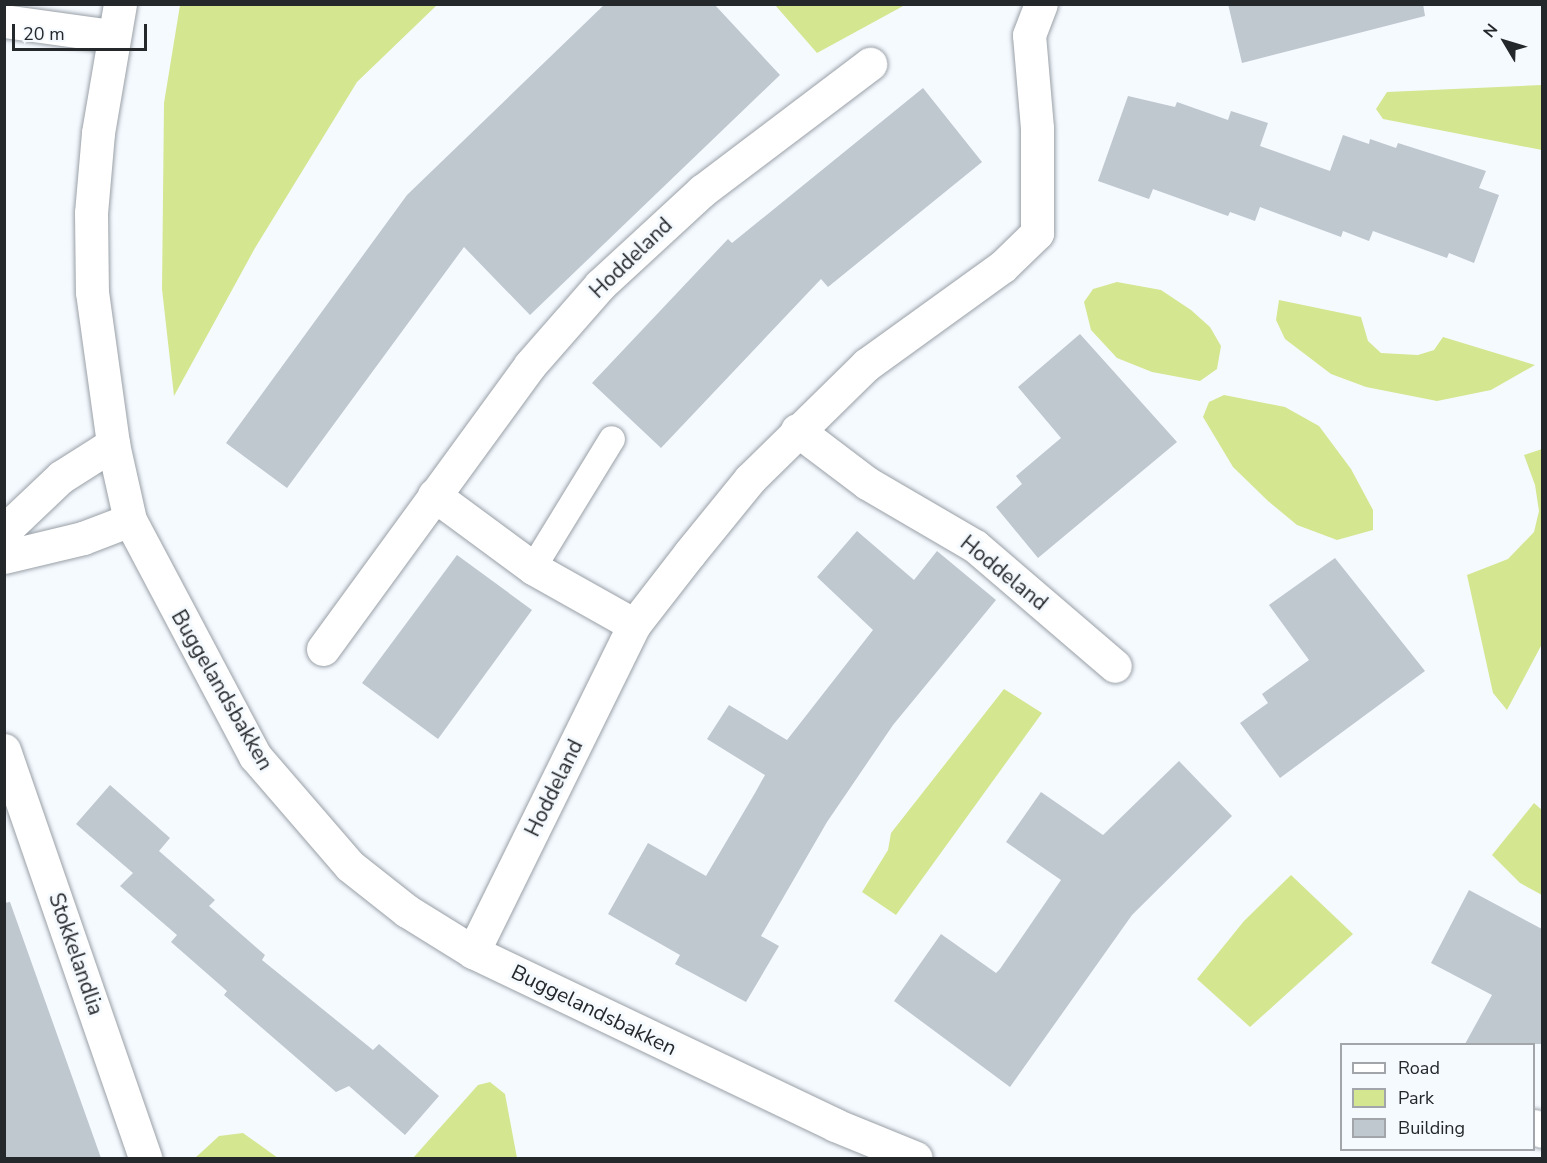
<!DOCTYPE html>
<style>
body{margin:0}
#map{position:relative;width:1547px;height:1163px;overflow:hidden;background:#f5faff;font-family:"Nunito Sans",sans-serif}
div>[style]{position:absolute}
.green>*{inset:0;background:#d5e691}
.building>*{inset:0;background:#bfc7cf}
.roads{filter:drop-shadow(0 0 2px #99a0a7) drop-shadow(0 0 2px #99a0a7)}
.service>*{height:26px;margin:-13px;padding:0 13px;transform-origin:13px;border-radius:13px;background:#fff}
.minor>*{height:33px;margin:-16.5px;padding:0 16.5px;transform-origin:16.5px;border-radius:16.5px;background:#fff}
.tertiary>*{height:33px;margin:-16.5px;padding:0 16.5px;transform-origin:16.5px;border-radius:16.5px;background:#fff}
span{translate:-50% -50%;white-space:nowrap;text-align:center;line-height:1.15;-webkit-text-stroke:6px #f5faff;paint-order:stroke}
.street-label{font-size:21px;color:#25282b}
.frame{position:absolute;inset:0;border:6px solid #25282b;pointer-events:none}
.legend{position:absolute;left:1340px;top:1043px;width:195px;height:108px;box-sizing:border-box;background:#f5faff;border:2px solid #a2a6aa;margin:0;padding:8px 10px;list-style:none;font-size:18px;color:#25282b}
.legend li{display:flex;align-items:center;gap:12px;height:30px}
.legend b{width:30px;border:2px solid #a2a6aa}
.north{position:absolute;left:1475px;top:12px;width:60px;height:60px;-webkit-text-stroke:4px #f5faff;paint-order:stroke;rotate:308deg;font-size:16px;font-weight:700;line-height:24px;text-align:center;color:#25282b}
.north::after{content:'';display:block;margin:auto;width:21px;height:27px;background:#25282b;clip-path:polygon(50% 0,100% 100%,50% 72%,0 100%)}
.scale{position:absolute;left:12px;top:24px;width:135px;height:27px;box-sizing:border-box;border:3px solid #25282b;border-top:0;padding-left:8px;font-size:18px;line-height:21px;white-space:nowrap;color:#25282b;-webkit-text-stroke:4px #f5faff;paint-order:stroke}
</style>
<div id="map">
<div class="green">
<div style="clip-path:polygon(180px 5px,437px 5px,357px 82px,255px 248px,174px 396px,162px 289px,164px 103px)"></div>
<div style="clip-path:polygon(775px 5px,905px 5px,817px 53px)"></div>
<div style="clip-path:polygon(1542px 85px,1542px 150px,1383px 119px,1376px 109px,1387px 92px)"></div>
<div style="clip-path:polygon(1117px 282px,1161px 290px,1191px 310px,1210px 327px,1221px 346px,1217px 369px,1200px 381px,1152px 372px,1117px 358px,1091px 330px,1084px 302px,1093px 289px)"></div>
<div style="clip-path:polygon(1279px 300px,1361px 317px,1368px 341px,1381px 353px,1418px 355px,1434px 350px,1443px 337px,1535px 365px,1491px 390px,1437px 401px,1366px 387px,1331px 374px,1285px 339px,1276px 320px)"></div>
<div style="clip-path:polygon(1224px 395px,1285px 407px,1319px 426px,1351px 469px,1373px 510px,1373px 530px,1337px 540px,1297px 525px,1268px 501px,1233px 467px,1203px 417px,1209px 402px)"></div>
<div style="clip-path:polygon(1542px 449px,1542px 644px,1507px 710px,1493px 693px,1467px 575px,1508px 559px,1534px 532px,1539px 511px,1535px 485px,1524px 455px)"></div>
<div style="clip-path:polygon(1004px 689px,1042px 713px,896px 915px,862px 892px,888px 850px,891px 833px)"></div>
<div style="clip-path:polygon(1534px 803px,1542px 810px,1542px 895px,1520px 883px,1492px 855px)"></div>
<div style="clip-path:polygon(1291px 875px,1353px 934px,1250px 1027px,1197px 979px,1244px 921px)"></div>
<div style="clip-path:polygon(490px 1082px,505px 1094px,517px 1158px,413px 1158px,478px 1085px)"></div>
<div style="clip-path:polygon(243px 1133px,278px 1158px,195px 1158px,219px 1136px)"></div>
</div>
<div class="building">
<div style="clip-path:polygon(605px 4px,714px 4px,780px 75px,530px 315px,464px 247px,287px 488px,226px 443px,407px 195px)"></div>
<div style="clip-path:polygon(1228px 4px,1423px 4px,1425px 16px,1242px 63px)"></div>
<div style="clip-path:polygon(923px 88px,982px 162px,828px 287px,821px 279px,661px 448px,592px 383px,728px 239px,732px 243px)"></div>
<div style="clip-path:polygon(1128px 96px,1175px 107px,1177px 102px,1228px 120px,1231px 111px,1268px 123px,1260px 146px,1330px 171px,1343px 135px,1369px 144px,1370px 139px,1396px 148px,1398px 143px,1486px 171px,1479px 188px,1499px 195px,1474px 263px,1449px 253px,1447px 258px,1373px 231px,1369px 241px,1343px 231px,1341px 237px,1260px 207px,1255px 221px,1230px 212px,1228px 216px,1153px 189px,1149px 199px,1098px 181px)"></div>
<div style="clip-path:polygon(1080px 334px,1177px 442px,1038px 558px,996px 507px,1022px 484px,1016px 476px,1061px 438px,1018px 387px)"></div>
<div style="clip-path:polygon(857px 531px,914px 580px,937px 551px,996px 600px,893px 725px,827px 822px,761px 936px,779px 946px,746px 1002px,675px 964px,680px 955px,608px 914px,648px 843px,706px 876px,755px 793px,765px 775px,707px 739px,729px 705px,787px 740px,873px 630px,817px 577px)"></div>
<div style="clip-path:polygon(457px 555px,532px 610px,438px 739px,362px 683px)"></div>
<div style="clip-path:polygon(1335px 558px,1425px 671px,1280px 778px,1240px 723px,1268px 703px,1262px 694px,1309px 660px,1269px 605px)"></div>
<div style="clip-path:polygon(1179px 761px,1232px 816px,1132px 915px,1010px 1087px,894px 1001px,941px 934px,996px 973px,1000px 969px,1061px 880px,1006px 842px,1041px 792px,1103px 835px)"></div>
<div style="clip-path:polygon(110px 785px,170px 838px,159px 851px,215px 900px,209px 906px,265px 955px,262px 960px,373px 1050px,379px 1044px,439px 1096px,405px 1135px,349px 1086px,336px 1092px,224px 995px,227px 991px,171px 942px,177px 935px,120px 886px,133px 873px,76px 824px)"></div>
<div style="clip-path:polygon(1469px 890px,1542px 929px,1542px 1044px,1465px 1044px,1492px 995px,1431px 963px)"></div>
<div style="clip-path:polygon(10px 902px,80px 1099px,101px 1158px,4px 1158px,4px 903px)"></div>
</div>
<div class="roads">
<div class="service">
<div style="left:533px;top:568px;width:151px;rotate:-58.5deg"></div>
</div>
<div class="minor">
<div style="left:4px;top:21px;width:109px;rotate:7.9deg"></div>
<div style="left:797px;top:430px;width:88px;rotate:37.1deg"></div>
<div style="left:867px;top:483px;width:125px;rotate:30.3deg"></div>
<div style="left:975px;top:546px;width:184px;rotate:40.6deg"></div>
<div style="left:434px;top:495px;width:123px;rotate:36.4deg"></div>
<div style="left:533px;top:568px;width:116px;rotate:29.4deg"></div>
<div style="left:323px;top:649px;width:351px;rotate:-53.9deg"></div>
<div style="left:530px;top:365px;width:106px;rotate:-48.8deg"></div>
<div style="left:600px;top:285px;width:139px;rotate:-42.7deg"></div>
<div style="left:702px;top:191px;width:211px;rotate:-37.1deg"></div>
<div style="left:4px;top:750px;width:432px;rotate:70.9deg"></div>
<div style="left:473px;top:952px;width:364px;rotate:-63.8deg"></div>
<div style="left:634px;top:625px;width:90px;rotate:-52.2deg"></div>
<div style="left:689px;top:554px;width:97px;rotate:-50.9deg"></div>
<div style="left:750px;top:479px;width:163px;rotate:-44.5deg"></div>
<div style="left:866px;top:365px;width:168px;rotate:-35.8deg"></div>
<div style="left:1002px;top:267px;width:49px;rotate:-44.2deg"></div>
<div style="left:1037px;top:233px;width:105px;rotate:-90deg"></div>
<div style="left:1037px;top:128px;width:93px;rotate:-94.9deg"></div>
<div style="left:1029px;top:35px;width:33px;rotate:-69deg"></div>
<div style="left:1534px;top:1126px;width:9px;rotate:32deg"></div>
</div>
<div class="tertiary">
<div style="left:120px;top:4px;width:131px;rotate:99.7deg"></div>
<div style="left:98px;top:133px;width:80px;rotate:95deg"></div>
<div style="left:91px;top:213px;width:79px;rotate:89.3deg"></div>
<div style="left:92px;top:292px;width:153px;rotate:82.1deg"></div>
<div style="left:113px;top:444px;width:78px;rotate:77.4deg"></div>
<div style="left:130px;top:520px;width:267px;rotate:62.1deg"></div>
<div style="left:255px;top:756px;width:145px;rotate:49.2deg"></div>
<div style="left:350px;top:866px;width:73px;rotate:38.3deg"></div>
<div style="left:407px;top:911px;width:78px;rotate:31.8deg"></div>
<div style="left:473px;top:952px;width:401px;rotate:25.5deg"></div>
<div style="left:835px;top:1125px;width:87px;rotate:22.2deg"></div>
<div style="left:4px;top:531px;width:79px;rotate:-43.5deg"></div>
<div style="left:61px;top:477px;width:62px;rotate:-32.4deg"></div>
<div style="left:4px;top:557px;width:81px;rotate:-13.5deg"></div>
<div style="left:83px;top:538px;width:50px;rotate:-21deg"></div>
</div>
</div>
<div class="street-label">
<span style="left:631px;top:258px;rotate:-44deg">Hoddeland</span>
<span style="left:1004px;top:573px;rotate:39deg">Hoddeland</span>
<span style="left:222px;top:690px;rotate:60deg">Buggelandsbakken</span>
<span style="left:554px;top:788px;rotate:-64deg">Hoddeland</span>
<span style="left:76px;top:954px;rotate:71deg">Stokkelandlia</span>
<span style="left:594px;top:1010px;rotate:26deg">Buggelandsbakken</span>
</div>
<div class="frame"></div>
<ul class="legend">
<li><b style="height:8px;background:#fff"></b>Road</li>
<li><b style="height:16px;background:#d5e691"></b>Park</li>
<li><b style="height:16px;background:#bfc7cf"></b>Building</li>
</ul>
<div class="north">N</div>
<div class="scale">20 m</div>
</div>
